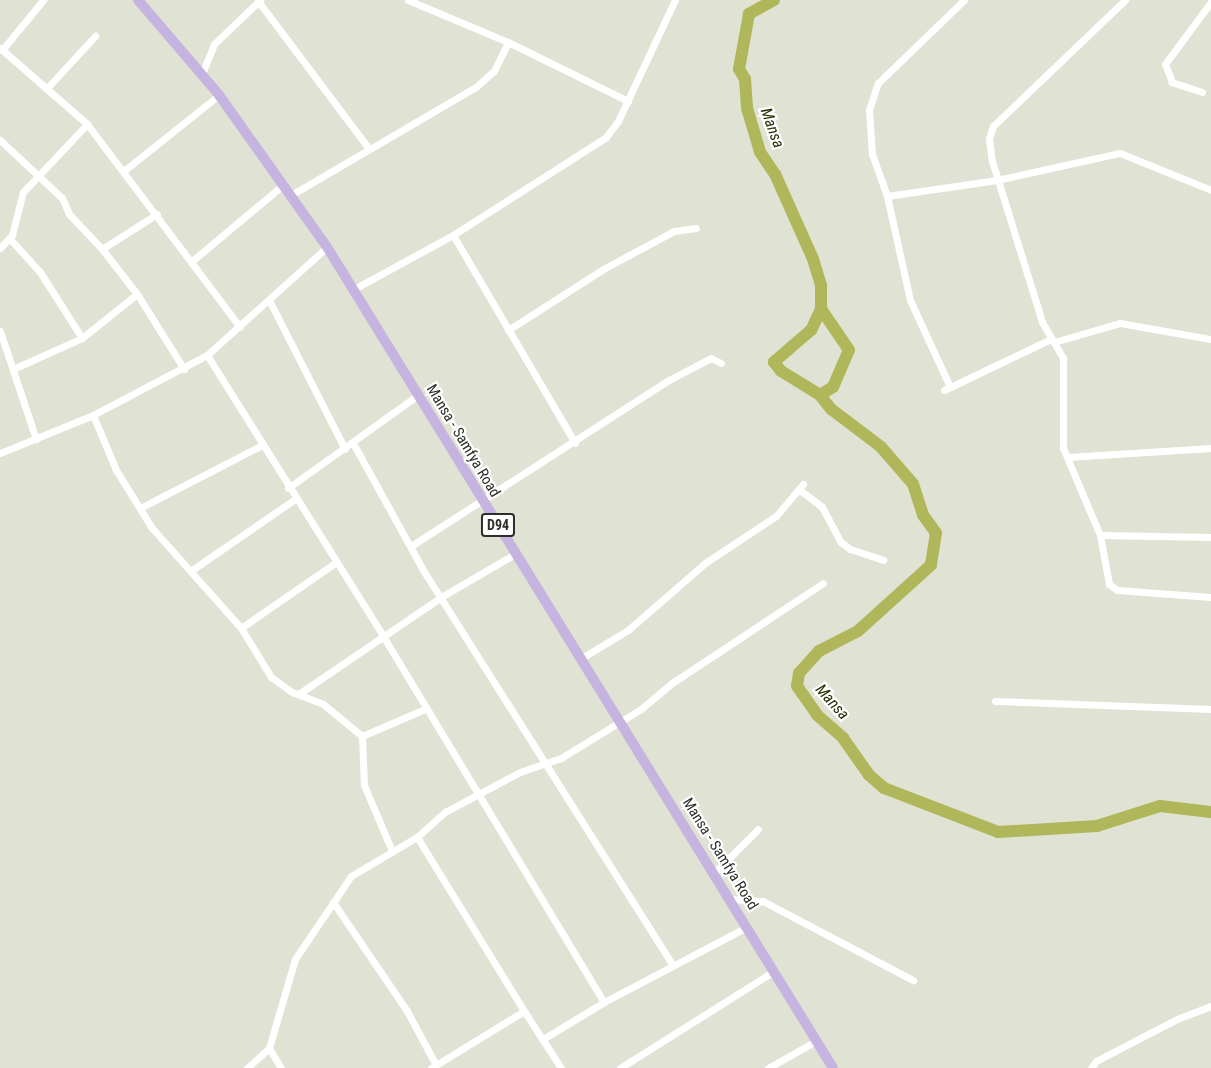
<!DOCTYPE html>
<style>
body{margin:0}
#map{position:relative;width:1211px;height:1068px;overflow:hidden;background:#e0e2d4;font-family:"Roboto Condensed",sans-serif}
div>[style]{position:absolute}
.river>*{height:12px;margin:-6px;padding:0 6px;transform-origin:6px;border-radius:6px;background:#b0b75b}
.minor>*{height:7px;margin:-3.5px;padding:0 3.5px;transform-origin:3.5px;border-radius:3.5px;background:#fff}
.primary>*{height:10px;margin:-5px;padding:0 5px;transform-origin:5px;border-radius:5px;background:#c7b3e0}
span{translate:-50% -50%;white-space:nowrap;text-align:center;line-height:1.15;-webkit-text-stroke:4.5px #fff;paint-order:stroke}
.shield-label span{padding:2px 4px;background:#fff;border:2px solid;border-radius:4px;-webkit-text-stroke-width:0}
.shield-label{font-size:14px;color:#2e2f29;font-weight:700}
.street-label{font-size:15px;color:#2e2f29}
.water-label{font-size:16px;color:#2d2f06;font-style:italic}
</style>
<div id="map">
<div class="river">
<div style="left:774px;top:0;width:29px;rotate:151deg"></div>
<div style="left:749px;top:14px;width:56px;rotate:100.3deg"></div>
<div style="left:739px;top:69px;width:12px;rotate:59deg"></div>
<div style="left:745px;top:79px;width:29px;rotate:86deg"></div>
<div style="left:747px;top:108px;width:46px;rotate:73.5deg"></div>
<div style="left:760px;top:152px;width:27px;rotate:56deg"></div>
<div style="left:775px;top:174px;width:93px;rotate:65.9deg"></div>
<div style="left:813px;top:259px;width:28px;rotate:73deg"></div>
<div style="left:821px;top:286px;width:23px;rotate:90deg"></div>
<div style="left:821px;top:309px;width:23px;rotate:115deg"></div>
<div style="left:811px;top:330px;width:49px;rotate:139.1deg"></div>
<div style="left:774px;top:362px;width:11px;rotate:52deg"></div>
<div style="left:781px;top:371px;width:46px;rotate:31.6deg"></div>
<div style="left:820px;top:395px;width:18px;rotate:52deg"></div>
<div style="left:831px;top:409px;width:63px;rotate:37.2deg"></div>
<div style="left:881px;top:447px;width:49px;rotate:49.1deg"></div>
<div style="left:913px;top:484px;width:33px;rotate:72deg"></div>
<div style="left:923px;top:515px;width:22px;rotate:54deg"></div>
<div style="left:936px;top:533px;width:32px;rotate:99deg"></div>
<div style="left:931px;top:565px;width:98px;rotate:137.9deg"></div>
<div style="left:858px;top:631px;width:44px;rotate:152.9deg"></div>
<div style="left:819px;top:651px;width:30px;rotate:132deg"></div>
<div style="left:799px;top:673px;width:13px;rotate:99deg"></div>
<div style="left:797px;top:686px;width:35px;rotate:55deg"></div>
<div style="left:817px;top:715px;width:35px;rotate:41deg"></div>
<div style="left:843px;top:738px;width:45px;rotate:54.9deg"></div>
<div style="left:869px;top:775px;width:20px;rotate:41deg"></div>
<div style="left:884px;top:788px;width:122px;rotate:21.1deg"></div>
<div style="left:998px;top:832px;width:99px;rotate:-3.5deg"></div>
<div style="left:1097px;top:826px;width:66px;rotate:-17.6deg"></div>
<div style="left:1160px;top:806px;width:51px;rotate:6.7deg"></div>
<div style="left:820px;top:395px;width:15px;rotate:-32deg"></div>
<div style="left:833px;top:387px;width:40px;rotate:-66.6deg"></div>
<div style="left:849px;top:350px;width:50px;rotate:-124.3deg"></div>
</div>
<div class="minor">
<div style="left:408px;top:0;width:108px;rotate:22.8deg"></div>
<div style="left:508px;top:42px;width:134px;rotate:26.2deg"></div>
<div style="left:1125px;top:0;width:182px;rotate:136.3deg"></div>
<div style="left:993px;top:126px;width:13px;rotate:108deg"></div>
<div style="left:989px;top:138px;width:23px;rotate:83deg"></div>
<div style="left:992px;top:161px;width:169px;rotate:72.7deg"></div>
<div style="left:1042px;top:322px;width:42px;rotate:59.7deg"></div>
<div style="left:1063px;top:358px;width:90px;rotate:90deg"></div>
<div style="left:1063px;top:448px;width:95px;rotate:67deg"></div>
<div style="left:1100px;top:535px;width:50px;rotate:79.6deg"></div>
<div style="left:1109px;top:584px;width:10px;rotate:37deg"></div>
<div style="left:1117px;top:590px;width:94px;rotate:4.3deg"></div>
<div style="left:258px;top:1px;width:185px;rotate:53.1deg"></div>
<div style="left:0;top:48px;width:116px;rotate:41.1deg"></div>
<div style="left:87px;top:124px;width:254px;rotate:53deg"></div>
<div style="left:2px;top:50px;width:65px;rotate:-50.6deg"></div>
<div style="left:202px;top:74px;width:32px;rotate:-68deg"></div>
<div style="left:214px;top:44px;width:64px;rotate:-43.7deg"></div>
<div style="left:47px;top:88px;width:71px;rotate:-47.3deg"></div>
<div style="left:1202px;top:92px;width:32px;rotate:-162deg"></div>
<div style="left:1172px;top:82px;width:19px;rotate:-111deg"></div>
<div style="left:1165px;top:64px;width:77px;rotate:-53.4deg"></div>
<div style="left:0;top:140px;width:85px;rotate:43.1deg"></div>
<div style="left:62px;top:198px;width:17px;rotate:66deg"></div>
<div style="left:69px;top:214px;width:48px;rotate:46.7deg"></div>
<div style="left:102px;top:249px;width:65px;rotate:-32.5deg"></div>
<div style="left:125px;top:170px;width:120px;rotate:-38.6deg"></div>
<div style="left:291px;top:195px;width:214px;rotate:-30.3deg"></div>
<div style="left:476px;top:87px;width:24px;rotate:-42deg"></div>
<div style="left:494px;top:71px;width:32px;rotate:-64deg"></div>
<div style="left:887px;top:196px;width:111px;rotate:-8.3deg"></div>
<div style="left:997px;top:180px;width:126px;rotate:-12.4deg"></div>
<div style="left:1120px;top:153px;width:98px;rotate:22.1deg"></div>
<div style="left:453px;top:235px;width:241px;rotate:59.6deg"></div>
<div style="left:10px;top:239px;width:45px;rotate:47.7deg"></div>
<div style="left:40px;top:272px;width:78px;rotate:57.5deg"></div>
<div style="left:0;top:248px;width:18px;rotate:-47deg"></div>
<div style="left:12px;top:235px;width:44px;rotate:-75.7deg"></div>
<div style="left:23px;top:192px;width:93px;rotate:-46.7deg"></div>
<div style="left:102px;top:249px;width:57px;rotate:52.1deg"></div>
<div style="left:137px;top:294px;width:89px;rotate:57.9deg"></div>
<div style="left:192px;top:261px;width:120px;rotate:-39.9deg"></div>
<div style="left:354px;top:289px;width:113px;rotate:-28.6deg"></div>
<div style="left:453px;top:235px;width:182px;rotate:-32.6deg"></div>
<div style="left:606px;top:137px;width:20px;rotate:-53deg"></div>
<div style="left:618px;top:121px;width:134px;rotate:-64.8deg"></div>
<div style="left:269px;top:300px;width:167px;rotate:63deg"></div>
<div style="left:508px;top:330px;width:115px;rotate:-32.6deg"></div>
<div style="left:605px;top:268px;width:78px;rotate:-28.2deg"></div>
<div style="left:674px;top:231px;width:22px;rotate:-8deg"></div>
<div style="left:0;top:331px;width:114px;rotate:71.6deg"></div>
<div style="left:1054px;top:342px;width:69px;rotate:-16.1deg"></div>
<div style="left:1120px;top:323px;width:92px;rotate:10deg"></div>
<div style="left:207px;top:355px;width:332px;rotate:57.9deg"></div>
<div style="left:383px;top:636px;width:428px;rotate:58.9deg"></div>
<div style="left:13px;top:369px;width:76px;rotate:-24.2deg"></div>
<div style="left:82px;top:338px;width:70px;rotate:-38.7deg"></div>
<div style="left:950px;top:387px;width:96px;rotate:-114.7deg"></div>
<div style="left:910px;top:300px;width:107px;rotate:-102.5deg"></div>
<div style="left:887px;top:196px;width:45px;rotate:-109.7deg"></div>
<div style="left:872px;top:154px;width:44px;rotate:-93.9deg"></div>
<div style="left:869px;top:110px;width:28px;rotate:-72deg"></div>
<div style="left:878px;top:83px;width:120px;rotate:-44deg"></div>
<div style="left:944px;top:390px;width:119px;rotate:-25.5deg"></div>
<div style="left:93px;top:415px;width:60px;rotate:67.3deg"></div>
<div style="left:116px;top:470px;width:68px;rotate:58.2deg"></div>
<div style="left:152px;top:528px;width:134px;rotate:48.3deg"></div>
<div style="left:241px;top:628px;width:57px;rotate:58.5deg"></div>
<div style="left:271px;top:677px;width:26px;rotate:36deg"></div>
<div style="left:292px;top:692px;width:33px;rotate:21deg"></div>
<div style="left:323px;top:704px;width:50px;rotate:39.4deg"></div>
<div style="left:353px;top:443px;width:145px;rotate:61.1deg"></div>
<div style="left:423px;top:570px;width:468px;rotate:57.7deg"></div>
<div style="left:0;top:453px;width:100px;rotate:-22.2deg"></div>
<div style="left:93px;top:415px;width:129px;rotate:-27.8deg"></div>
<div style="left:207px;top:355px;width:161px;rotate:-42deg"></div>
<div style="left:1068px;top:457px;width:143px;rotate:-3.6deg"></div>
<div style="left:288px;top:488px;width:160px;rotate:-35.6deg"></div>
<div style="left:801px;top:491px;width:26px;rotate:37deg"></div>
<div style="left:822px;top:507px;width:40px;rotate:62deg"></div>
<div style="left:841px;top:542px;width:11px;rotate:38deg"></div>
<div style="left:850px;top:549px;width:35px;rotate:18deg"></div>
<div style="left:140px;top:508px;width:137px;rotate:-27.3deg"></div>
<div style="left:1100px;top:535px;width:111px;rotate:1deg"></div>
<div style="left:411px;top:546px;width:307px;rotate:-32.8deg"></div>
<div style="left:669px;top:380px;width:47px;rotate:-27.6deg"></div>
<div style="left:711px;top:358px;width:11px;rotate:27deg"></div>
<div style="left:192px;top:570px;width:125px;rotate:-34.6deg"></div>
<div style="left:241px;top:628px;width:114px;rotate:-34.7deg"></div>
<div style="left:580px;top:659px;width:56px;rotate:-31.1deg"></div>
<div style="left:628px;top:630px;width:102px;rotate:-41deg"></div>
<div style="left:705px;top:563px;width:85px;rotate:-33.5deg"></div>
<div style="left:776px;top:516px;width:42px;rotate:-49.8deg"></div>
<div style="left:300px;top:693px;width:171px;rotate:-34.2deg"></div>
<div style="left:441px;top:597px;width:86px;rotate:-30.2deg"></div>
<div style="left:995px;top:701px;width:216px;rotate:2.1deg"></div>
<div style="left:362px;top:736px;width:49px;rotate:87.7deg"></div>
<div style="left:364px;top:785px;width:72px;rotate:67deg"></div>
<div style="left:362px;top:736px;width:69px;rotate:-23.2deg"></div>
<div style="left:417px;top:837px;width:204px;rotate:58.4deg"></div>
<div style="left:714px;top:873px;width:62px;rotate:-45deg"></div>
<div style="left:731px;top:899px;width:32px;rotate:4deg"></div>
<div style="left:763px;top:901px;width:170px;rotate:27.8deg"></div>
<div style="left:333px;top:902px;width:132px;rotate:55.8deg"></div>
<div style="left:407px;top:1011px;width:61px;rotate:61.8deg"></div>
<div style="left:543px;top:1039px;width:71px;rotate:-31.2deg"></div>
<div style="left:604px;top:1002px;width:161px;rotate:-27.7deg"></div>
<div style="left:269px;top:1048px;width:23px;rotate:59deg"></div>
<div style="left:247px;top:1068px;width:30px;rotate:-42deg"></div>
<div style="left:269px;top:1048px;width:93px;rotate:-73.7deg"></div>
<div style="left:295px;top:959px;width:100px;rotate:-56deg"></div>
<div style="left:351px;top:876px;width:77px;rotate:-30.6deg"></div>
<div style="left:417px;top:837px;width:38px;rotate:-42deg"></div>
<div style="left:445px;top:812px;width:85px;rotate:-28.1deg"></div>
<div style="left:520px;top:772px;width:43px;rotate:-18.9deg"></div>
<div style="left:561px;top:758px;width:94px;rotate:-31.5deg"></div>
<div style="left:641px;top:709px;width:40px;rotate:-40deg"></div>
<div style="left:672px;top:683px;width:181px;rotate:-33.5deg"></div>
<div style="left:431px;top:1068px;width:109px;rotate:-31.5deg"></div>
<div style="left:524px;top:1011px;width:68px;rotate:57deg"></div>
<div style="left:620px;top:1068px;width:182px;rotate:-32.2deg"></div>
<div style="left:768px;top:1068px;width:55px;rotate:-29.4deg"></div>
<div style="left:1091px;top:1068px;width:9px;rotate:-54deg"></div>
<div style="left:1096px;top:1061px;width:91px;rotate:-27.4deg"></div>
<div style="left:1177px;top:1019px;width:36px;rotate:-21deg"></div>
</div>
<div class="primary">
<div style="left:138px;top:0;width:125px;rotate:49.5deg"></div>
<div style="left:219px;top:95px;width:186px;rotate:54.6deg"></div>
<div style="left:327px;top:247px;width:964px;rotate:58.35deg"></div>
</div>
<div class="shield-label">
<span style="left:498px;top:525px">D94</span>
</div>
<div class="street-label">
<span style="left:463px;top:441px;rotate:59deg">Mansa - Samfya Road</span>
<span style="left:720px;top:854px;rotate:58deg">Mansa - Samfya Road</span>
</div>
<div class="water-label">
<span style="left:772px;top:128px;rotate:70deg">Mansa</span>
<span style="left:832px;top:702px;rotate:48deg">Mansa</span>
</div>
</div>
